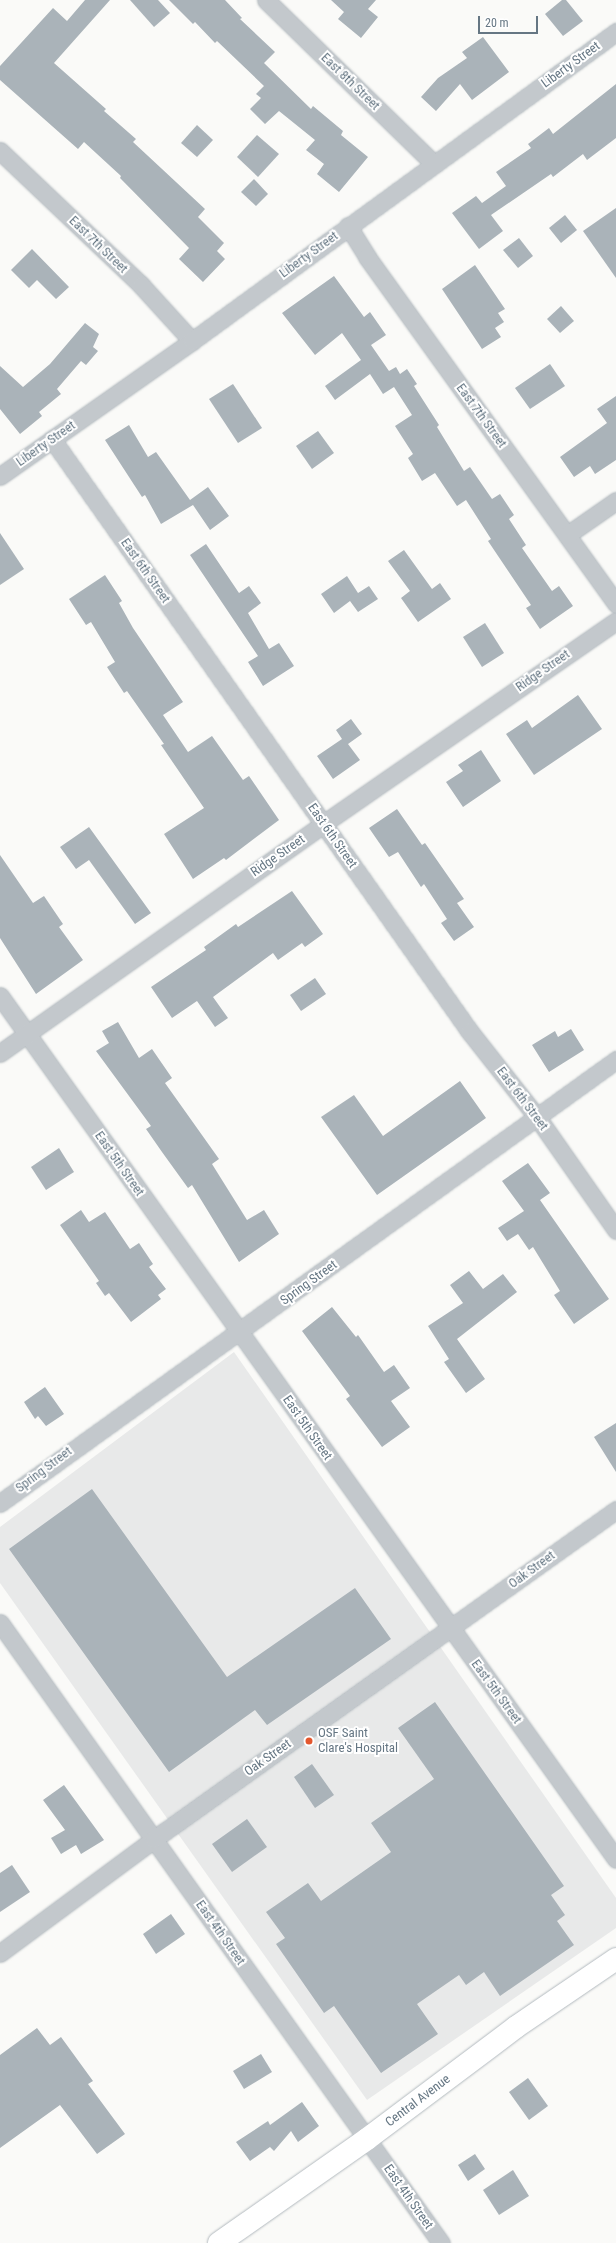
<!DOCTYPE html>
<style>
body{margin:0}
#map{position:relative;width:616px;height:2243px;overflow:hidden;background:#fafaf8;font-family:"Roboto Condensed",sans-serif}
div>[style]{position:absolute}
.built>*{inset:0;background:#e8e9e9}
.building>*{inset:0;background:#aab3b9}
.roads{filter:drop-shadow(0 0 1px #b3babf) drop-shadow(0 0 1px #b3babf)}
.street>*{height:17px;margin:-8.5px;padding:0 8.5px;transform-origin:8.5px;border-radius:8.5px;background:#c3c8cc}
.secondary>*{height:22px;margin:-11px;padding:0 11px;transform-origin:11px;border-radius:11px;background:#fff}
.dots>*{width:11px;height:11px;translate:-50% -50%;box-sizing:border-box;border:2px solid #fff;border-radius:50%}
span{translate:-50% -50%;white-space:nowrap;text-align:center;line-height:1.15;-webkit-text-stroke:4px #fff;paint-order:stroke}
.street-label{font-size:13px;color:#657683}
.poi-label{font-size:13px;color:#657683}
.left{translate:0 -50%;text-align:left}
.scale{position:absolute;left:478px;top:16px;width:60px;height:18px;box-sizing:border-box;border:2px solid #657683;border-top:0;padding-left:5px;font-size:12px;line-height:14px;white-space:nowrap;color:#657683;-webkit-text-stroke:3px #fff;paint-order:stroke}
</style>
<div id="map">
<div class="built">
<div style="clip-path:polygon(234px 1352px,616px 1898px,616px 1928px,367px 2100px,0 1583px,0 1527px)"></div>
</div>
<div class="building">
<div style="clip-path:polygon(85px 0,110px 0,54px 63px,106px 109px,104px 111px,136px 139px,133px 142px,205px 209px,198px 217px,224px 243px,217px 251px,225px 259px,203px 282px,179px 259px,189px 248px,120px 178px,121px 176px,84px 142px,78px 149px,0 80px,0 66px,53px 8px,67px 21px)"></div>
<div style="clip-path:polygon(130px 0,158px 0,170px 13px,154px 27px)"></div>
<div style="clip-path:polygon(169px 0,225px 0,242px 18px,240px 19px,275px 52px,264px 63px,311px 109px,313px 106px,343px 131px,341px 135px,368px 157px,339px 192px,317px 174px,324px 164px,306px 150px,315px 140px,279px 111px,265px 124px,250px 109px,261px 98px,256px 94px,264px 86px,217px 41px,215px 43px,195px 22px,193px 24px)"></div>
<div style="clip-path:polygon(331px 0,376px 0,368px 9px,378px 17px,361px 38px,338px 19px,344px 12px)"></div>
<div style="clip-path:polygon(562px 0,566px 0,583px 21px,563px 36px,545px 14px)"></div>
<div style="clip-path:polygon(483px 37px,509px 72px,472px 100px,460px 84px,436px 111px,421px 97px,438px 78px,467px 58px,462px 52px)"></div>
<div style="clip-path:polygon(616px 84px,616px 138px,587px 160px,583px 154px,553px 177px,551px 174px,491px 215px,503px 231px,479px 249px,452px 213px,476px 196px,482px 203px,506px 186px,496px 172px,531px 148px,528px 144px,549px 128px,553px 134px)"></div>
<div style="clip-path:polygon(197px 125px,213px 140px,197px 157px,181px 143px)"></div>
<div style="clip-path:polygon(257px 135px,279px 154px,258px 177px,237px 157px)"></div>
<div style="clip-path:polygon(254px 179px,268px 194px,256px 206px,241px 192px)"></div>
<div style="clip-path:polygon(616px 208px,616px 278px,583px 231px)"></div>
<div style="clip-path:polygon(565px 215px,577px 230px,561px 243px,549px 228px)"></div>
<div style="clip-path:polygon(519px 238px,533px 256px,518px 268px,503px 250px)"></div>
<div style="clip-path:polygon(32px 249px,69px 287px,56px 299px,37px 280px,29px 288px,11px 270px)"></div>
<div style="clip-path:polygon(475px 265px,505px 309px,498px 313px,504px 322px,495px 328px,501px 337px,482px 349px,442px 289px)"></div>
<div style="clip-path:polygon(334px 276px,364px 317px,370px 312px,386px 335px,371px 345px,389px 371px,396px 367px,400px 374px,407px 369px,417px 384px,414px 386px,439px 425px,437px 427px,464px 471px,470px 467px,492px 499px,500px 494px,514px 515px,509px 519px,526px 545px,522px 548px,552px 591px,559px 586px,573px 606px,540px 629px,526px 608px,531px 605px,488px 541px,491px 539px,466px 500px,457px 506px,435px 473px,422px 481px,408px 458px,413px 454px,395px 426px,412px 415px,394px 387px,383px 394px,370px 374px,335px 400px,325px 386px,361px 360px,342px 333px,315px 355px,282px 313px)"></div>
<div style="clip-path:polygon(561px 306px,574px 321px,560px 333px,547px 319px)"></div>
<div style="clip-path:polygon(85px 323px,99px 334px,93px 347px,98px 351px,86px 365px,81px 361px,57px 389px,61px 394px,39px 412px,42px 416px,20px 434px,0 409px,0 366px,23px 387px,50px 364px)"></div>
<div style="clip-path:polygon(550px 364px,565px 386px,530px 409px,515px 388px)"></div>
<div style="clip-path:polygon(233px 384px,262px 428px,238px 443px,209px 399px)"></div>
<div style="clip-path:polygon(616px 396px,616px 460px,595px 474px,590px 466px,574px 477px,560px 457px,607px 423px,597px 409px)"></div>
<div style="clip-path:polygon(129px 425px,148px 457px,156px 452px,190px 500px,208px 487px,229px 516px,210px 530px,193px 505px,161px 524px,145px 495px,142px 497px,105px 440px)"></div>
<div style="clip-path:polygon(318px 431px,334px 453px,312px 469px,296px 446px)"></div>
<div style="clip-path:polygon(0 533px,24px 569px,0 585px)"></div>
<div style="clip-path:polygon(206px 544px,239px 593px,249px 586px,261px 603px,248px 613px,269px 649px,279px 643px,294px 666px,263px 686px,248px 662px,258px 656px,190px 555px)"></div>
<div style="clip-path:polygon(404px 550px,432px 589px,440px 583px,451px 599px,418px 622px,401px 598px,410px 591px,388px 561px)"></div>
<div style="clip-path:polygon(105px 575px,122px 601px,119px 603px,133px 628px,183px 702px,163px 715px,188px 752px,212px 736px,243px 780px,249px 776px,279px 820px,226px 860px,224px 858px,193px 879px,164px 834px,204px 808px,161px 745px,164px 744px,127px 691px,124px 693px,107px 667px,115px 662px,91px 622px,86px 625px,69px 599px)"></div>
<div style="clip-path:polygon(347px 576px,358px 593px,369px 586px,378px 599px,358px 612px,350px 601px,334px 613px,321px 594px)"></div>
<div style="clip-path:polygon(485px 623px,504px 653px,482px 667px,463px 637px)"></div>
<div style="clip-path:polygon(578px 695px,602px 729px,534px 775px,506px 734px,527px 720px,532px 728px)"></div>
<div style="clip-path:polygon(351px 719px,362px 734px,348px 744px,360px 760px,333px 779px,317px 756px,342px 739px,336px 730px)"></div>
<div style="clip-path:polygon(481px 750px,501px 781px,463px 807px,446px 782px,463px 771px,458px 765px)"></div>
<div style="clip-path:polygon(397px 809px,422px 845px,425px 843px,464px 899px,457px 903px,474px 927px,454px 941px,441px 923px,447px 919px,424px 884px,421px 887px,398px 852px,389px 857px,369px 828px)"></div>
<div style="clip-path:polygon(89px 827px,151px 913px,135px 924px,89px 860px,76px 869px,60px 847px)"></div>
<div style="clip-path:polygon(0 855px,33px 903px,44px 896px,63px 924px,59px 927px,83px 960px,36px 994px,0 938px)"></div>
<div style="clip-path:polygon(292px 891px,323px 934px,305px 947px,302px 943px,278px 960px,273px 953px,213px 997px,228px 1018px,215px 1027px,197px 1001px,172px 1018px,151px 987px,206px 950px,204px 947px,236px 924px,238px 927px)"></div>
<div style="clip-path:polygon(315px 978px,326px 994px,301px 1011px,290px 995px)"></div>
<div style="clip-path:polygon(118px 1022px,139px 1058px,152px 1049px,172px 1078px,165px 1083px,219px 1159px,212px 1164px,247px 1220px,264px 1210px,279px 1234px,239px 1262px,192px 1185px,188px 1188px,162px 1152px,146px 1129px,151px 1126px,96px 1051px,109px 1043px,102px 1031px)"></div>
<div style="clip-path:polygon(571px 1029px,584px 1050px,549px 1072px,532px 1045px,555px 1031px,558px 1037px)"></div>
<div style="clip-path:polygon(460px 1081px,486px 1118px,377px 1195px,321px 1117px,354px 1095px,383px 1136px)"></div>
<div style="clip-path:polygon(59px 1148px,74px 1172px,46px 1190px,31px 1167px)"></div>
<div style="clip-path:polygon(528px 1163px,550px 1193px,540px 1200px,609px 1299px,574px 1324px,554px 1295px,560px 1291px,533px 1247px,529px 1250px,518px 1234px,507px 1241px,498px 1228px,524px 1211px,502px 1181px)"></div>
<div style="clip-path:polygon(81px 1210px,89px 1222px,105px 1212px,130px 1249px,139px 1243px,153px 1264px,149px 1267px,166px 1289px,158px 1295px,161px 1299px,131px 1322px,109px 1293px,105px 1296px,96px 1283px,99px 1281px,60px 1225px)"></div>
<div style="clip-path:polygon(469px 1271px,483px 1289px,503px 1274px,517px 1292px,457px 1339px,485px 1379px,466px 1393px,444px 1362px,449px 1359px,428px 1326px,463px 1303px,450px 1285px)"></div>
<div style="clip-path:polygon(332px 1307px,356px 1337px,358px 1335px,384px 1372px,394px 1365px,410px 1388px,391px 1401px,410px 1427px,382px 1447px,346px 1399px,350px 1396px,302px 1331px)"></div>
<div style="clip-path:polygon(45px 1387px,64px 1414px,46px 1426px,38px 1416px,35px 1419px,24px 1402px)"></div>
<div style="clip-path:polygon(616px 1423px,616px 1472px,594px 1437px)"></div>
<div style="clip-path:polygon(92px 1489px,227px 1677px,355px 1588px,391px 1639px,267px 1725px,255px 1710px,169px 1772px,9px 1549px)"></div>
<div style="clip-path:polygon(435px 1702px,564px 1886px,551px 1895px,565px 1915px,557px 1921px,574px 1945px,500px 1996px,484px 1972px,466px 1985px,459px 1975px,417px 2004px,438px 2034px,381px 2073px,334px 2006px,324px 2013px,276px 1944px,285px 1938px,266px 1912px,308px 1883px,321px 1901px,391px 1852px,371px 1823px,434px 1779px,398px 1728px)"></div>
<div style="clip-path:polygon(312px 1764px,334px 1795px,315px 1808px,294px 1777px)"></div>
<div style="clip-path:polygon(64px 1785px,104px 1840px,81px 1854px,76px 1845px,61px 1854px,51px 1838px,65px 1830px,43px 1800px)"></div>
<div style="clip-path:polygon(247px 1819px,267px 1847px,232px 1872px,212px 1844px)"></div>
<div style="clip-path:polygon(12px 1865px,30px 1892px,0 1912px,0 1873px)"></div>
<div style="clip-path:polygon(171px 1914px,185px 1934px,156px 1954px,143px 1934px)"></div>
<div style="clip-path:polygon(37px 2028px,50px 2045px,61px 2037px,93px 2081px,88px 2084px,125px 2134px,97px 2154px,60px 2105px,0 2148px,0 2055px)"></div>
<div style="clip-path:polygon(261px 2054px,272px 2072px,244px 2089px,233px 2071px)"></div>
<div style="clip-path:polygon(528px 2078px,548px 2106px,529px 2120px,509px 2092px)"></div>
<div style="clip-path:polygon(302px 2102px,319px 2126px,298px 2142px,291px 2131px,274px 2151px,270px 2147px,250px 2161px,236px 2142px,268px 2121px,270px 2125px)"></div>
<div style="clip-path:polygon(475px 2154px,485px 2169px,468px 2181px,458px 2165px)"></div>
<div style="clip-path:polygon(513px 2170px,529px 2196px,499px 2215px,483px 2190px)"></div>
</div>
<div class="roads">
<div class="street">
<div style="left:266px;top:0;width:235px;rotate:44.3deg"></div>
<div style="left:0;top:151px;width:195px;rotate:43.5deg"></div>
<div style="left:141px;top:285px;width:76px;rotate:47.7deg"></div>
<div style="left:348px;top:226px;width:36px;rotate:58deg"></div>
<div style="left:367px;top:257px;width:427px;rotate:54.3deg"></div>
<div style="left:52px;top:439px;width:726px;rotate:54.82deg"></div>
<div style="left:470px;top:1032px;width:108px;rotate:51.8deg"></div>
<div style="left:537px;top:1117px;width:138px;rotate:55deg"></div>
<div style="left:0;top:476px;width:235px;rotate:-35.1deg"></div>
<div style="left:192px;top:341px;width:525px;rotate:-36.08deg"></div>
<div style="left:567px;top:535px;width:60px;rotate:-34.8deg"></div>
<div style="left:0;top:996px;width:1060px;rotate:54.48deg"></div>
<div style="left:0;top:1053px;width:396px;rotate:-35.3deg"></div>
<div style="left:323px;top:824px;width:356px;rotate:-34.7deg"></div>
<div style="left:0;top:1503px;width:759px;rotate:-35.72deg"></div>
<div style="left:0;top:1623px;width:761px;rotate:54.58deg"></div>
<div style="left:0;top:1953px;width:192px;rotate:-36.5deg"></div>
<div style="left:154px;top:1839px;width:567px;rotate:-35.46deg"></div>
</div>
<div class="secondary">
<div style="left:219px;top:2243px;width:181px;rotate:-35.1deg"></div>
<div style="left:367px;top:2139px;width:186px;rotate:-36.9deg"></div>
<div style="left:516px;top:2027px;width:121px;rotate:-34.2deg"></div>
</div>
</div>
<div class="dots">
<div style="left:309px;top:1741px;background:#e4572e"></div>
</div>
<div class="street-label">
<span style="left:571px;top:65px;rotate:-36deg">Liberty Street</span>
<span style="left:350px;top:82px;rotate:44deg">East 8th Street</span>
<span style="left:98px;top:245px;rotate:44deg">East 7th Street</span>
<span style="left:309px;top:255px;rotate:-36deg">Liberty Street</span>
<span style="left:481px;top:416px;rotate:54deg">East 7th Street</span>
<span style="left:46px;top:444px;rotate:-35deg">Liberty Street</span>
<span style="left:145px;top:571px;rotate:55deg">East 6th Street</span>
<span style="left:543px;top:671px;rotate:-35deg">Ridge Street</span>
<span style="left:332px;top:836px;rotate:55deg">East 6th Street</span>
<span style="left:278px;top:856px;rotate:-35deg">Ridge Street</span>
<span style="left:522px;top:1099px;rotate:53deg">East 6th Street</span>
<span style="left:119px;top:1164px;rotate:55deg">East 5th Street</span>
<span style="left:309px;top:1283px;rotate:-36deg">Spring Street</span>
<span style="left:307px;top:1428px;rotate:55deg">East 5th Street</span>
<span style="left:44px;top:1470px;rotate:-37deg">Spring Street</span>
<span style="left:532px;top:1570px;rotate:-36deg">Oak Street</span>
<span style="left:496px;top:1692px;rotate:54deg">East 5th Street</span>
<span style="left:268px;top:1758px;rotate:-35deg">Oak Street</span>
<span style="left:220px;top:1933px;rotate:55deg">East 4th Street</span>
<span style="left:418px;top:2101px;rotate:-37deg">Central Avenue</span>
<span style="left:408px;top:2197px;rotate:55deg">East 4th Street</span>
</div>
<div class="poi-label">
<span class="left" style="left:318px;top:1741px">OSF Saint<br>Clare's Hospital</span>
</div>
<div class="scale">20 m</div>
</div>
